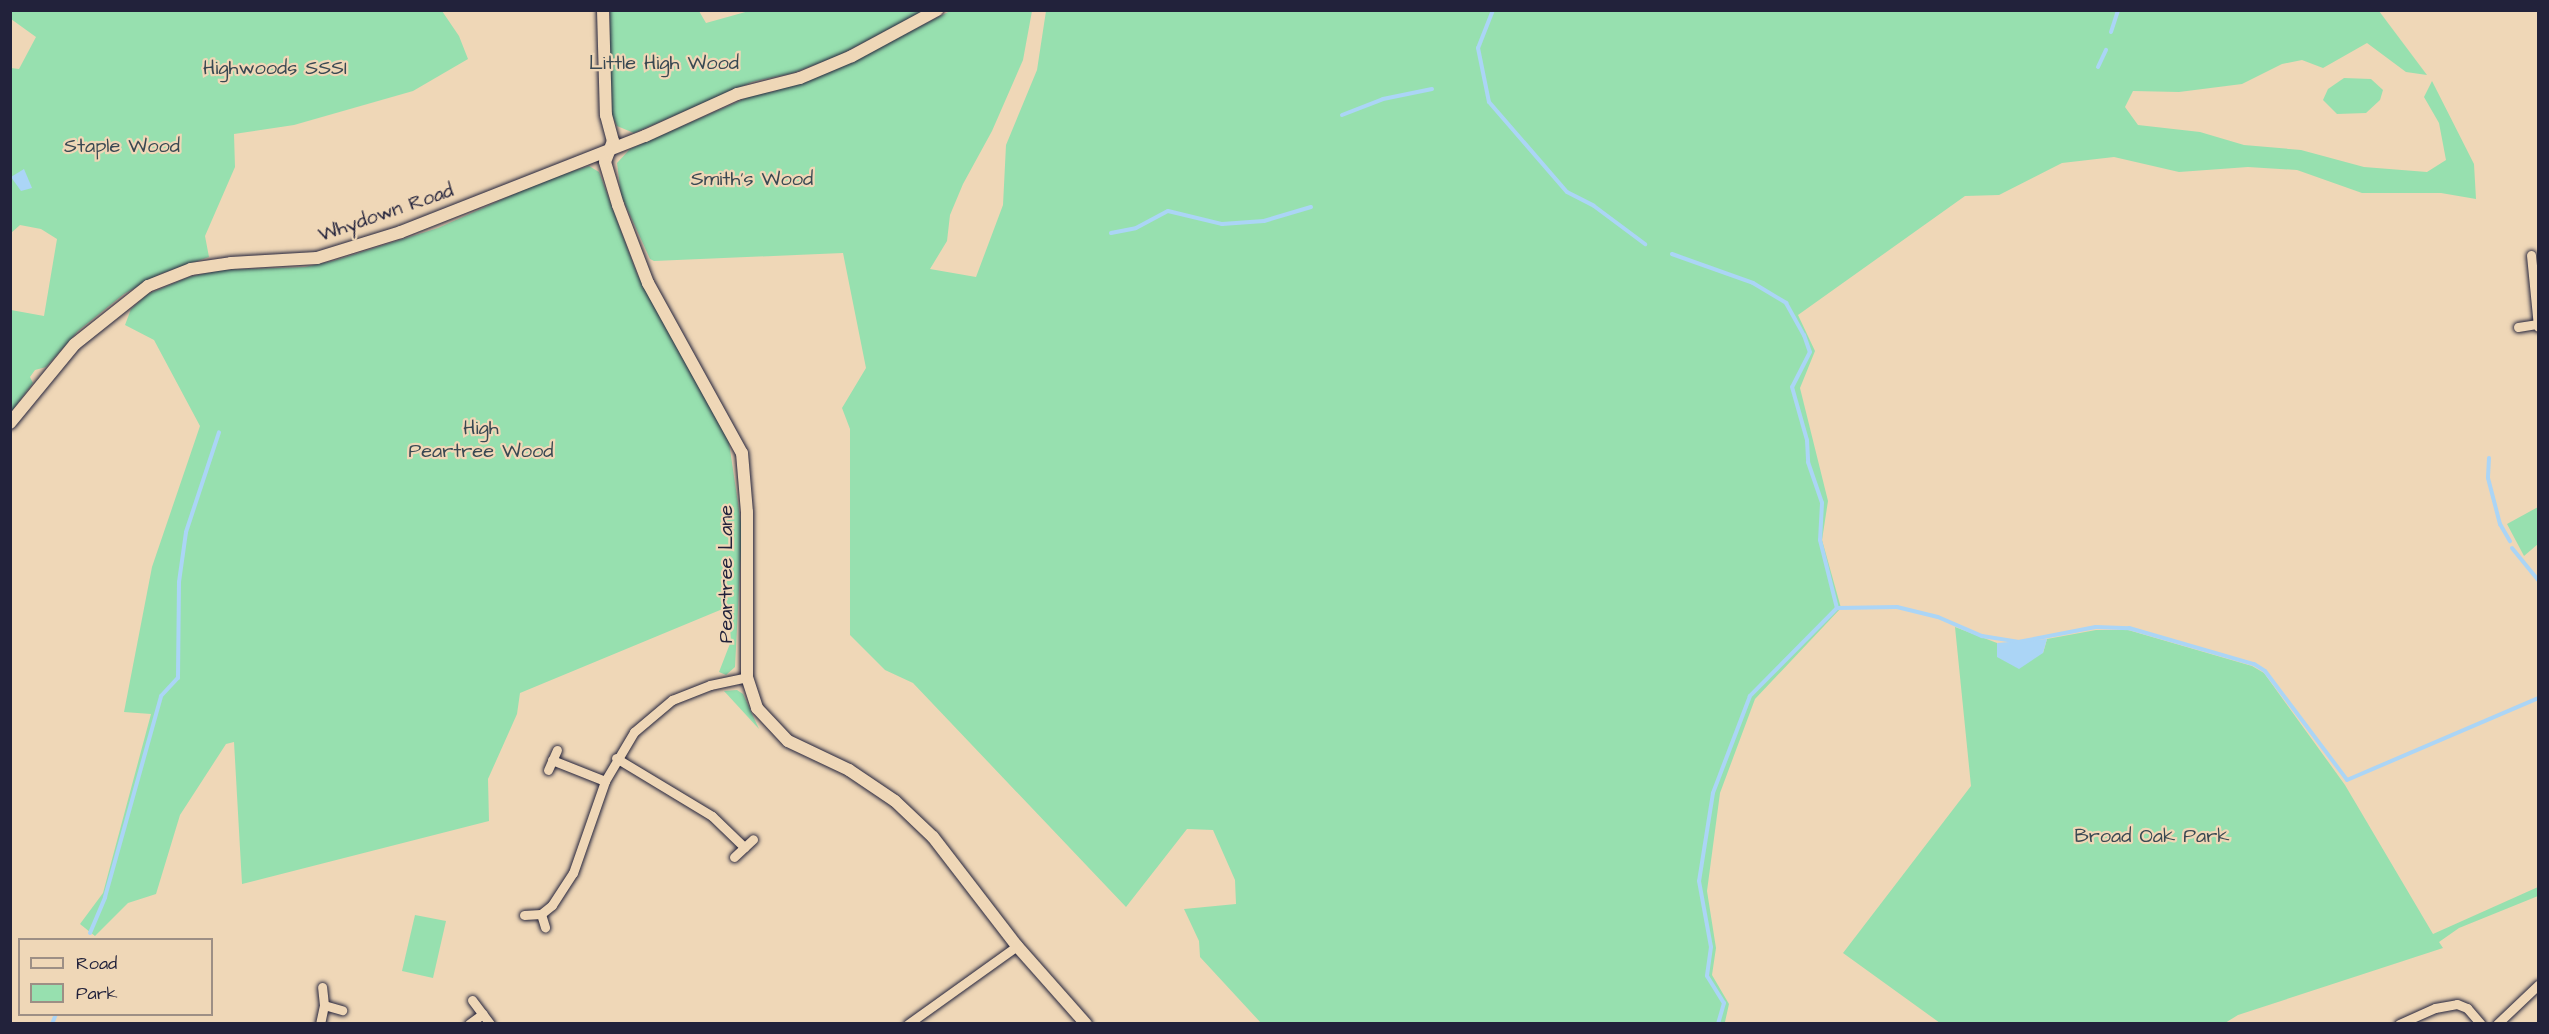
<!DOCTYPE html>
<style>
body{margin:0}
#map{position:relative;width:2549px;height:1034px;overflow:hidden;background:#efd7b7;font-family:"Architects Daughter",sans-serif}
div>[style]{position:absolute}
.green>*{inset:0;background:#97e0af}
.water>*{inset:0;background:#abd5f6}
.stream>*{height:4px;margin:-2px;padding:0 2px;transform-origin:2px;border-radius:2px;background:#abd5f6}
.roads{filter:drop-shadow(0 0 2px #22223b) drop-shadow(0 0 2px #22223b)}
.minor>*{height:9px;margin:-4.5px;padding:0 4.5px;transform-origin:4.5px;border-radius:4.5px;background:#efd7b7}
.tertiary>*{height:12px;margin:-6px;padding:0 6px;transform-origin:6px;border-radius:6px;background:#efd7b7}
span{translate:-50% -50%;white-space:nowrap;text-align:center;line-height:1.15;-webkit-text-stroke:4.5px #efd7b7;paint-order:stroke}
.park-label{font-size:20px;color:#394852}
.street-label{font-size:20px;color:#22223b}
.frame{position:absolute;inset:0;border:12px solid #22223b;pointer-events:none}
.legend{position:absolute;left:18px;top:938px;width:195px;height:78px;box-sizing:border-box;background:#efd7b7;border:2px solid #9d8f85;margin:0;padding:8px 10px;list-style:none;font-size:18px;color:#22223b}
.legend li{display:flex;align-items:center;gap:12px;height:30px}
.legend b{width:30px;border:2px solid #9d8f85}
</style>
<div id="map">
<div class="green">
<div style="clip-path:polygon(952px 10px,1032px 11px,1023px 60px,992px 131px,963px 184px,950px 215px,947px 241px,930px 269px,976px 277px,1003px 205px,1006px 145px,1037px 70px,1046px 11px,2379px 11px,2427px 75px,2406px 72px,2367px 43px,2323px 68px,2302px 60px,2282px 64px,2242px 84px,2179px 92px,2133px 91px,2125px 107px,2138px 125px,2200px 132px,2244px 145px,2301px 150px,2364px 167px,2427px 172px,2446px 160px,2439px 123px,2424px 97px,2432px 81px,2474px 164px,2476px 199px,2441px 193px,2362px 193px,2297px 170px,2248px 167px,2179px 172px,2114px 157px,2062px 163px,1999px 195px,1965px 196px,1798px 315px,1815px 351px,1800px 388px,1828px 501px,1822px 540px,1841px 608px,1755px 699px,1720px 793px,1707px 891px,1716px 948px,1712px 975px,1729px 1004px,1725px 1022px,1261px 1023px,1200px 957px,1199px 941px,1184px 909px,1236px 904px,1235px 880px,1213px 830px,1187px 829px,1126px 907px,913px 683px,885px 670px,850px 635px,850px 429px,842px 408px,866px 368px,843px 253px,654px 261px,650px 259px,621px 195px,617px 163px,630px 149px,760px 92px,772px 92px,841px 67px)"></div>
<div style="clip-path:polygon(11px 11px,442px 11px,459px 36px,468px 59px,413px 91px,294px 125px,234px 134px,235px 167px,205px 236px,209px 257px,160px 274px,124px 294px,78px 331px,46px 367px,35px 370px,30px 377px,33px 383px,11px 412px,11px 310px,44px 316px,57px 239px,41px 229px,20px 225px,11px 233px,11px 68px,19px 69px,36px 37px,11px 19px)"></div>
<div style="clip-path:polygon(610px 11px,699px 11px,706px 23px,749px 11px,923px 11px,838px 56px,793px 73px,752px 82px,634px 133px,617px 126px,609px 109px)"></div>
<div style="clip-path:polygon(2344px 78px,2371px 79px,2383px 90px,2380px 100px,2366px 113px,2337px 114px,2323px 100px,2328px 89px)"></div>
<div style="clip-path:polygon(589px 166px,599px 172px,637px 274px,728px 436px,742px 530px,735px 667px,726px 675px,719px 672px,731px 641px,729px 613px,725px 608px,520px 693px,517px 714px,488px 779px,489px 821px,242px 884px,234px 742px,226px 744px,180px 815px,156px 894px,128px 903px,95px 936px,80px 924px,103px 893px,151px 714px,124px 712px,152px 567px,200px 426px,154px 340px,125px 325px,131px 309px,148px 294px,189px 277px,221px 270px,305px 267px,333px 261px,438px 228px,548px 179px)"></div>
<div style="clip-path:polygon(2538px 507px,2538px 544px,2524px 556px,2507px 524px)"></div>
<div style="clip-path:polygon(1955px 627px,1997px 643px,1997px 657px,2043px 653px,2047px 639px,2096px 630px,2128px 630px,2252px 666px,2264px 673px,2345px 785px,2433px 934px,2538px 887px,2538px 896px,2459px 928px,2439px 942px,2443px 948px,2238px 1015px,2225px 1023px,1940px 1023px,1843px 953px,1971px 786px)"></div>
<div style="clip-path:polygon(737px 690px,743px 694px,759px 729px,724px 691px)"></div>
<div style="clip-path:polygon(415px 915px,446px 921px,433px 978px,402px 971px)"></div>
</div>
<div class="water">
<div style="clip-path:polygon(24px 169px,32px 188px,21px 191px,11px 177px)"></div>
<div style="clip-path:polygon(2047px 639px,2043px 653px,2019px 669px,1997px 657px,1997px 643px)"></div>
</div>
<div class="stream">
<div style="left:1493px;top:10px;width:41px;rotate:111.5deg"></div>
<div style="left:1478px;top:48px;width:55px;rotate:78.5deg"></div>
<div style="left:1489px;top:102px;width:119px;rotate:49.1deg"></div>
<div style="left:1567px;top:192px;width:30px;rotate:27deg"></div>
<div style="left:1594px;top:206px;width:64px;rotate:36.7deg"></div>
<div style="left:2111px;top:32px;width:23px;rotate:-72deg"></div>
<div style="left:2098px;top:67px;width:19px;rotate:-65deg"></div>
<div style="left:1342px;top:115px;width:44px;rotate:-21.3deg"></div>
<div style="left:1383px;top:99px;width:50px;rotate:-11.5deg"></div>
<div style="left:1111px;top:233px;width:25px;rotate:-11deg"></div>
<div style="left:1136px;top:228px;width:36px;rotate:-28deg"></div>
<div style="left:1168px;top:211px;width:56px;rotate:13.5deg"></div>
<div style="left:1222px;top:224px;width:42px;rotate:-4.1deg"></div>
<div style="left:1264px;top:221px;width:49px;rotate:-16.6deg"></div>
<div style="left:1672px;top:254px;width:86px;rotate:19.7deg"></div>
<div style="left:1753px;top:283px;width:39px;rotate:31deg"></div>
<div style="left:1786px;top:303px;width:37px;rotate:61deg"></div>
<div style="left:1804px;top:335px;width:18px;rotate:71deg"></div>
<div style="left:1810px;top:352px;width:39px;rotate:117deg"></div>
<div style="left:1792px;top:387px;width:55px;rotate:74.2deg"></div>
<div style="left:1807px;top:440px;width:22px;rotate:87deg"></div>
<div style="left:1808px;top:462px;width:43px;rotate:71.1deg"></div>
<div style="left:1822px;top:503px;width:37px;rotate:93deg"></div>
<div style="left:1820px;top:540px;width:70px;rotate:76deg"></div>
<div style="left:1837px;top:608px;width:124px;rotate:134.7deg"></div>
<div style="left:1750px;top:696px;width:104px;rotate:110.9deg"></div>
<div style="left:1713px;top:793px;width:89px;rotate:99deg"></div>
<div style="left:1699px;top:881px;width:67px;rotate:79.7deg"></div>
<div style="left:1711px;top:947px;width:29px;rotate:98deg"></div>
<div style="left:1707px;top:976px;width:32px;rotate:58deg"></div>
<div style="left:1724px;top:1003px;width:22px;rotate:106deg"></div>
<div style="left:2489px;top:458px;width:20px;rotate:93deg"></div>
<div style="left:2488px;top:478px;width:48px;rotate:75.4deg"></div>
<div style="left:2500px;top:524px;width:20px;rotate:60deg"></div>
<div style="left:2512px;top:548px;width:41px;rotate:50.9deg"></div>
<div style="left:1837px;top:608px;width:60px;rotate:-1deg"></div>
<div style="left:1897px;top:607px;width:42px;rotate:13.7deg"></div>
<div style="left:1938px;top:617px;width:48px;rotate:23.4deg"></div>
<div style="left:1982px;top:636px;width:36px;rotate:9deg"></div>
<div style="left:2018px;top:642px;width:79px;rotate:-10.9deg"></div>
<div style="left:2096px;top:627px;width:33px;rotate:2deg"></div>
<div style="left:2129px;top:628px;width:130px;rotate:16.1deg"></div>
<div style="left:2254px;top:664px;width:13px;rotate:32deg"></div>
<div style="left:2265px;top:671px;width:136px;rotate:53deg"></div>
<div style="left:2347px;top:780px;width:208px;rotate:-23.2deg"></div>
<div style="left:90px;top:933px;width:39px;rotate:-67deg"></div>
<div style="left:105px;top:897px;width:209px;rotate:-74.4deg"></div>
<div style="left:161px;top:696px;width:25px;rotate:-47deg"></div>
<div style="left:178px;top:678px;width:96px;rotate:-89.4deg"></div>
<div style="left:179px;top:582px;width:50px;rotate:-82deg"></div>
<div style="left:186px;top:532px;width:105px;rotate:-71.7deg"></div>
<div style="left:52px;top:1024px;width:11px;rotate:-68deg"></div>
</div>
<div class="roads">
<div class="minor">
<div style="left:2531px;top:255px;width:72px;rotate:84.4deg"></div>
<div style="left:2518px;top:327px;width:20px;rotate:-9deg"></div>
<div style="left:616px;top:758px;width:112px;rotate:31.1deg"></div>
<div style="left:712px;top:816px;width:45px;rotate:44.1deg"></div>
<div style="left:552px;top:760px;width:57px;rotate:21.6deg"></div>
<div style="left:548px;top:770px;width:22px;rotate:-66deg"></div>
<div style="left:734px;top:857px;width:26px;rotate:-43deg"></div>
<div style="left:541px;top:914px;width:14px;rotate:-39deg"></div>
<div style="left:552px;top:905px;width:38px;rotate:-57deg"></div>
<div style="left:573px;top:873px;width:97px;rotate:-70.8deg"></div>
<div style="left:605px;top:781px;width:57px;rotate:-59.4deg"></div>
<div style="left:634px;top:732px;width:50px;rotate:-40.1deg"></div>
<div style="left:672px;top:700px;width:41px;rotate:-21.5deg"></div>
<div style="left:710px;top:685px;width:38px;rotate:-12deg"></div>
<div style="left:524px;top:915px;width:17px;rotate:-3deg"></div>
<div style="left:541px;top:914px;width:14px;rotate:73deg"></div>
<div style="left:472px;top:1000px;width:30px;rotate:53deg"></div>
<div style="left:324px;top:1005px;width:19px;rotate:16deg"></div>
<div style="left:320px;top:1024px;width:19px;rotate:-78deg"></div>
<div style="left:324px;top:1005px;width:18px;rotate:-96deg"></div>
<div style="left:469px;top:1024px;width:17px;rotate:-36deg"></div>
<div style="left:908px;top:1024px;width:134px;rotate:-35.6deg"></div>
<div style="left:2399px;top:1024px;width:39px;rotate:-24deg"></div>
<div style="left:2435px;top:1008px;width:22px;rotate:-10deg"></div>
<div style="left:2457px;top:1004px;width:11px;rotate:22deg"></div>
<div style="left:2467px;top:1008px;width:21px;rotate:49deg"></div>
<div style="left:2497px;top:1024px;width:57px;rotate:-43.6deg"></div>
</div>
<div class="tertiary">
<div style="left:603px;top:10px;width:105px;rotate:88.4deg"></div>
<div style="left:606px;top:115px;width:27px;rotate:75deg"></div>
<div style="left:613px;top:141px;width:22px;rotate:111deg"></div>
<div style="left:605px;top:162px;width:45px;rotate:73.2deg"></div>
<div style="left:618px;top:205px;width:84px;rotate:69deg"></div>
<div style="left:648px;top:283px;width:194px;rotate:61.1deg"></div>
<div style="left:742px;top:453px;width:59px;rotate:85.2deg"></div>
<div style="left:747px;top:512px;width:165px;rotate:90deg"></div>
<div style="left:747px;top:677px;width:33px;rotate:72deg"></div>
<div style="left:757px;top:708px;width:45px;rotate:46.8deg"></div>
<div style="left:788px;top:741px;width:68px;rotate:25.4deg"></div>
<div style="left:849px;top:770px;width:55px;rotate:34deg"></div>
<div style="left:895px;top:801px;width:52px;rotate:43.5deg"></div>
<div style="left:933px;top:837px;width:138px;rotate:52.4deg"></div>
<div style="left:1017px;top:946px;width:104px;rotate:48.5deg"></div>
<div style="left:10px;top:423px;width:102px;rotate:-50.6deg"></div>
<div style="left:75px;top:344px;width:93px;rotate:-38.5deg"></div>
<div style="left:148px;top:286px;width:46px;rotate:-21.6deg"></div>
<div style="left:191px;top:269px;width:40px;rotate:-8.5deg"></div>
<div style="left:231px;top:263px;width:86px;rotate:-3.3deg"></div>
<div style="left:317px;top:258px;width:88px;rotate:-17.2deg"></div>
<div style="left:401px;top:232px;width:262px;rotate:-21.5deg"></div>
<div style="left:645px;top:136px;width:101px;rotate:-24.5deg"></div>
<div style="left:737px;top:94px;width:65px;rotate:-14.3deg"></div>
<div style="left:800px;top:78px;width:56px;rotate:-22.9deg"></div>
<div style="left:852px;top:56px;width:97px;rotate:-28.4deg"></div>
</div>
</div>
<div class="park-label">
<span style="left:664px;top:63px">Little High Wood</span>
<span style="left:275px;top:68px">Highwoods SSSI</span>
<span style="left:122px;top:146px">Staple Wood</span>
<span style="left:752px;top:179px">Smith's Wood</span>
<span style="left:481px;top:440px">High<br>Peartree Wood</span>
<span style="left:2152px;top:836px">Broad Oak Park</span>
</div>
<div class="street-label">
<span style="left:386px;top:213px;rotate:-19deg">Whydown Road</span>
<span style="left:726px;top:574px;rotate:-90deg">Peartree Lane</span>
</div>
<div class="frame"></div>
<ul class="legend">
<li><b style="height:8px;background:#efd7b7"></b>Road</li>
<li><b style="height:16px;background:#97e0af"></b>Park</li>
</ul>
</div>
